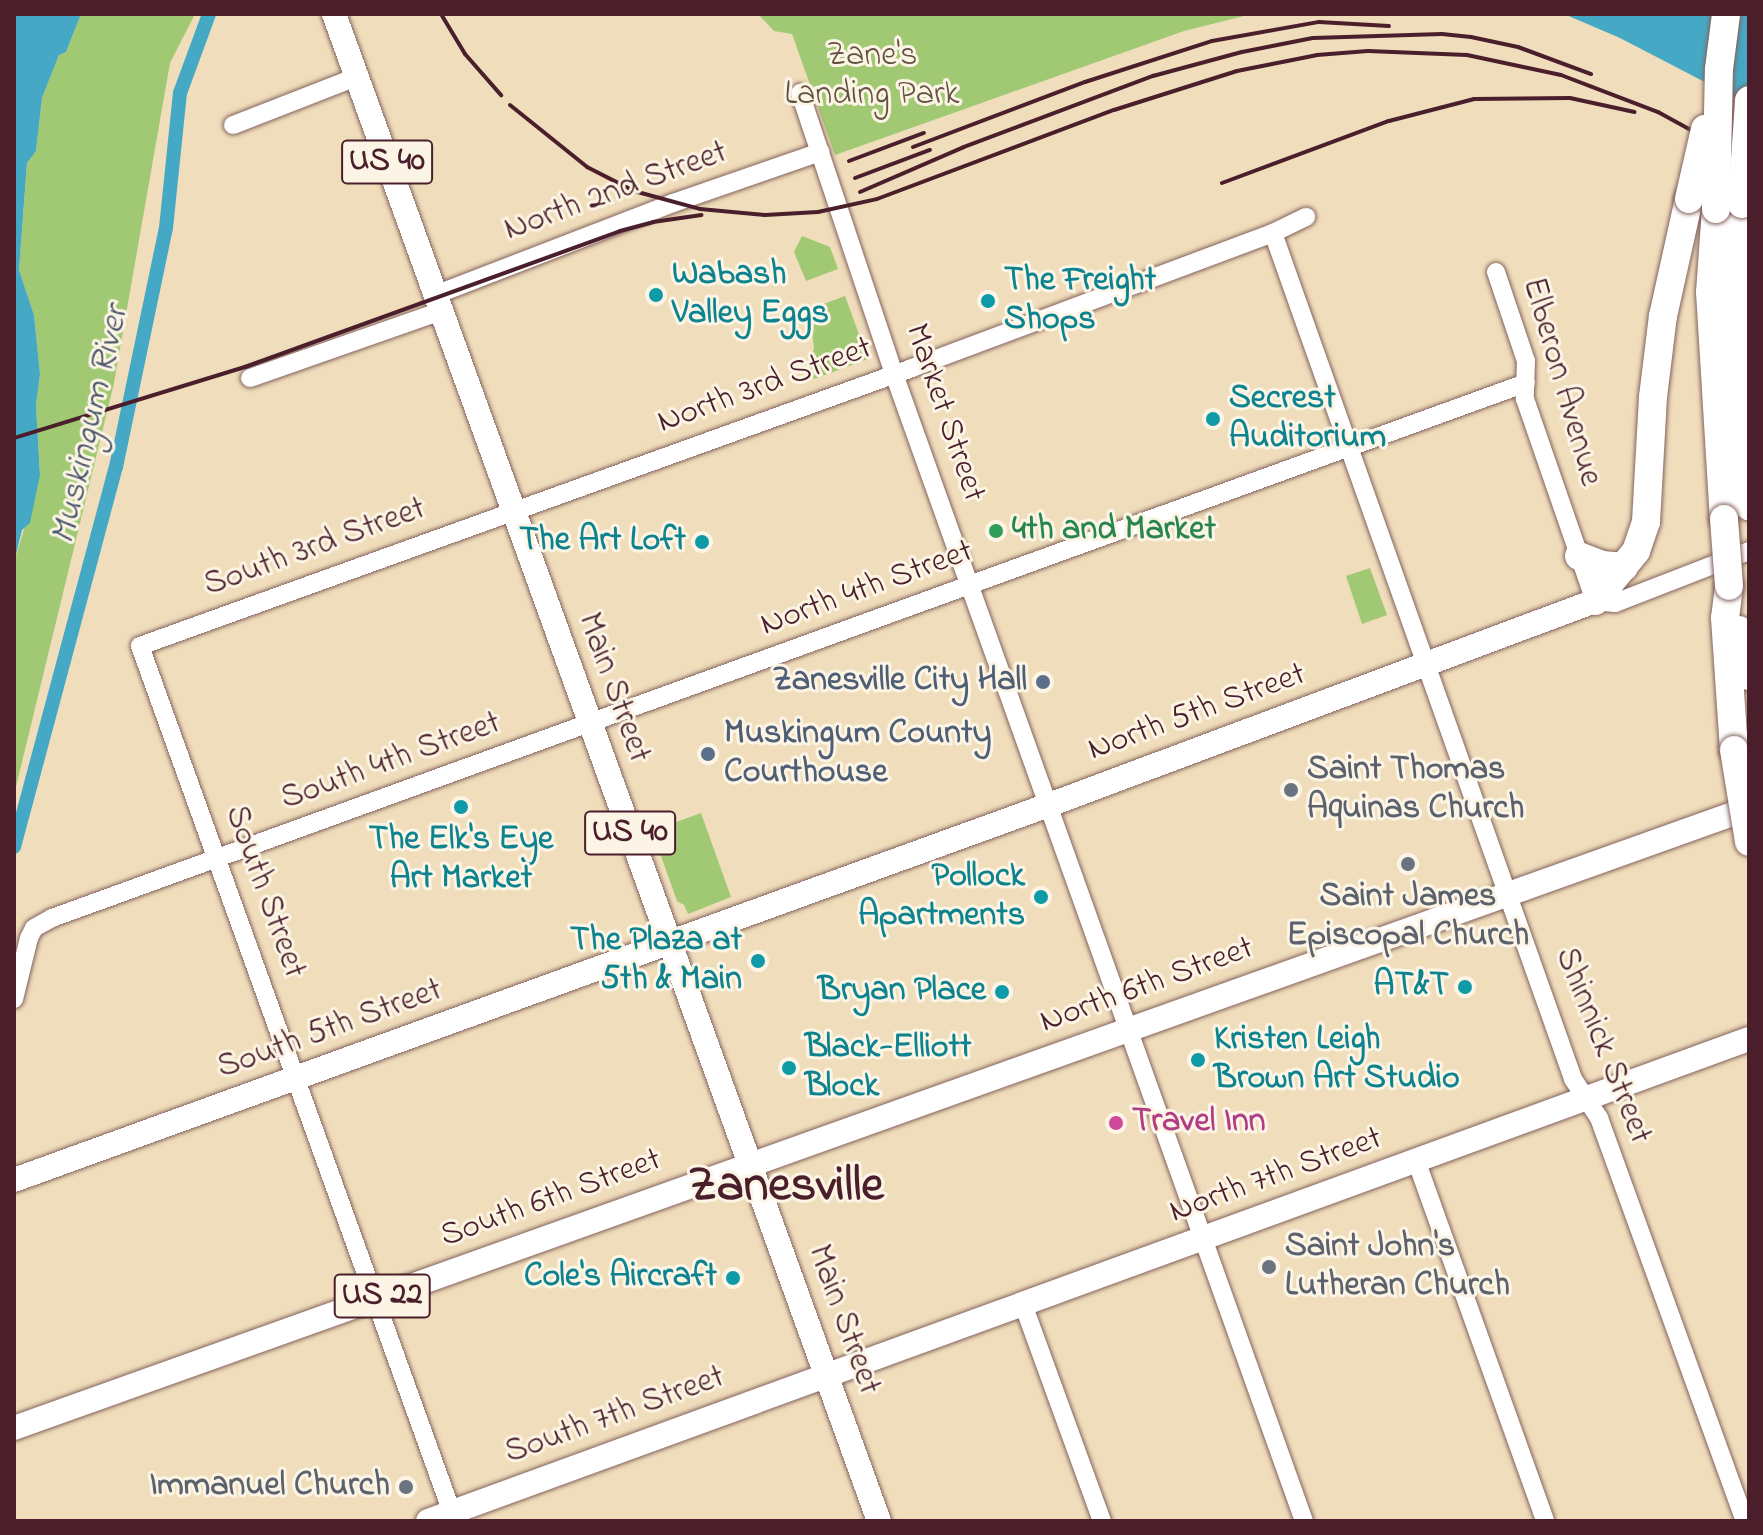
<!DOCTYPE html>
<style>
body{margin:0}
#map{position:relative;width:1763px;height:1535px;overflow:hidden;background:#f0ddbb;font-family:"Indie Flower",sans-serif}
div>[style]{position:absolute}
.green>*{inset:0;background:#a1c974}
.water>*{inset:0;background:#45a9c5}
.canal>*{height:14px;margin:-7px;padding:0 7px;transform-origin:7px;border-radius:7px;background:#45a9c5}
.roads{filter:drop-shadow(0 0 2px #84625d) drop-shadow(0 0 2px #84625d)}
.minor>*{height:18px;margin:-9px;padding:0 9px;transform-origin:9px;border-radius:9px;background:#fff}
.major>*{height:24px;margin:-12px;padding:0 12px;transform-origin:12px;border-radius:12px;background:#fff}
.highway>*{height:28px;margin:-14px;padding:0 14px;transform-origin:14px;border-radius:14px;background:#fff}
.rail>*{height:4px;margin:-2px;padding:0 2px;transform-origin:2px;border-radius:2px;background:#4a1f2b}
.bridges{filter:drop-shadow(0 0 2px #84625d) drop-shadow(0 0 2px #84625d)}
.highway-bridge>*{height:28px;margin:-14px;padding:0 14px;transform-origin:14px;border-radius:14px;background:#fff}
.dots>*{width:22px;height:22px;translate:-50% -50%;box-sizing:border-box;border:4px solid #fcf5e5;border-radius:50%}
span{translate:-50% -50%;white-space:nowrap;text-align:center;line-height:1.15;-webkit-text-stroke:6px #fcf5e5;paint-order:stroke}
.shield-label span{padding:2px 6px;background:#fcf5e5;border:2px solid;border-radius:6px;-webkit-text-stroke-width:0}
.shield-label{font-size:32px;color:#4a1f2b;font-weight:700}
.park-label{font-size:34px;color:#645241}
.street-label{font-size:34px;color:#4a1f2b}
.culture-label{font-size:34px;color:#0d838f;font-weight:700}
.left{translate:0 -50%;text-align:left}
.right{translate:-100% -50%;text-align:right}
.leisure-label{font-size:34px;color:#27864d;font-weight:700}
.service-label{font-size:34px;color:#4e5e75;font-weight:700}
.worship-label{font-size:34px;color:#5b616d;font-weight:700}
.hotel-label{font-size:34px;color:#b23c85;font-weight:700}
.water-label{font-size:36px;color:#485669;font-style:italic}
.town-label{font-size:50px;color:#4a1f2b;font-weight:700}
.frame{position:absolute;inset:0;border:16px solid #4a1f2b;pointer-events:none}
</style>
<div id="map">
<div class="green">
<div style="clip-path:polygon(81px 14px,195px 14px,170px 63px,114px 383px,14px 795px,14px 563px,40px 474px,36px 405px,40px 374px,34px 315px,19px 270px,27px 163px,36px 151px,42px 98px,59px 55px,66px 52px)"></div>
<div style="clip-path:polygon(758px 14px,1252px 14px,1184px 31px,835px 155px,792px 34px,774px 31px)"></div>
<div style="clip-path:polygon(802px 236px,830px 247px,838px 269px,806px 281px,794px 252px)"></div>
<div style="clip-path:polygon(845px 296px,868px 359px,814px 379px,808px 364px,814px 349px,811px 321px,821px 305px)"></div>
<div style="clip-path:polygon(1370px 568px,1387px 615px,1362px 624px,1346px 576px)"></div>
<div style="clip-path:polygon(701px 813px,731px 897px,688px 914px,684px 905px,677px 901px,652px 831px)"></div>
</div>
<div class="water">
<div style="clip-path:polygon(14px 14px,81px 14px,66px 52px,59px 55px,42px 98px,36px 151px,27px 163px,19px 270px,34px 315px,40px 374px,36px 405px,40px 475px,30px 523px,22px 530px,14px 563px)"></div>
<div style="clip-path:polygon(1564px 14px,1749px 14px,1749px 105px,1620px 38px)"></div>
</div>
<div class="canal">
<div style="left:14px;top:847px;width:393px;rotate:-75deg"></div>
<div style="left:116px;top:467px;width:244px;rotate:-78.2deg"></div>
<div style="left:166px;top:228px;width:136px;rotate:-84.1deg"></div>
<div style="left:180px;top:93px;width:84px;rotate:-69.8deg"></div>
</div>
<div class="roads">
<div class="minor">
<div style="left:800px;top:93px;width:296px;rotate:71.5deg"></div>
<div style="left:894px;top:374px;width:1218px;rotate:70.33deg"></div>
<div style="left:233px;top:125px;width:132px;rotate:-21.3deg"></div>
<div style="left:1273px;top:233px;width:898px;rotate:70.47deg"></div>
<div style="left:1573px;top:1079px;width:47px;rotate:56.3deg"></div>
<div style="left:1599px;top:1118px;width:429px;rotate:70.1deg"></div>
<div style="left:1496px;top:272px;width:94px;rotate:71.4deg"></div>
<div style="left:1526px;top:361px;width:38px;rotate:92deg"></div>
<div style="left:1525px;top:399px;width:214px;rotate:70.9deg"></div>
<div style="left:1595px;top:601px;width:20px;rotate:6deg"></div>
<div style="left:1615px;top:603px;width:144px;rotate:-21.2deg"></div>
<div style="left:435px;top:295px;width:255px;rotate:-21.1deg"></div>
<div style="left:673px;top:203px;width:156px;rotate:-19.1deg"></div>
<div style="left:250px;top:378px;width:202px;rotate:-19.3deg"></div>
<div style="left:14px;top:999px;width:63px;rotate:-76.2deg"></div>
<div style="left:29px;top:938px;width:11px;rotate:-63deg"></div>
<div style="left:34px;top:928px;width:21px;rotate:-29deg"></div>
<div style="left:52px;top:918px;width:1568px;rotate:-19.95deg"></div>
<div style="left:1416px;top:1160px;width:383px;rotate:70.3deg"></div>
<div style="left:1023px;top:1304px;width:231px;rotate:70deg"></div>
<div style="left:455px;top:1521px;width:930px;rotate:-109.8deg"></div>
<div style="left:140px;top:646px;width:821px;rotate:-19.8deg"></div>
<div style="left:912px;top:368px;width:385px;rotate:-20.5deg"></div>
<div style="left:1273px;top:233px;width:37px;rotate:-26deg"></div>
</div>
<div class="major">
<div style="left:334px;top:14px;width:1603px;rotate:70.12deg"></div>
<div style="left:14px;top:1180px;width:1101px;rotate:-19.92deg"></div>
<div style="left:1049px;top:805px;width:583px;rotate:-20.49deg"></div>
<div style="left:14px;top:1428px;width:1842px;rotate:-19.66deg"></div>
<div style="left:428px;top:1521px;width:1406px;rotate:-20.05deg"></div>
</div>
<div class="highway">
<div style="left:1742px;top:204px;width:89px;rotate:95.1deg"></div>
<div style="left:1734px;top:293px;width:101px;rotate:88.3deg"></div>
<div style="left:1737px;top:394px;width:113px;rotate:83.9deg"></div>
<div style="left:1716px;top:209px;width:83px;rotate:94.1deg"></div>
<div style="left:1710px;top:292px;width:227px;rotate:86.5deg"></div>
<div style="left:1579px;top:556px;width:25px;rotate:21deg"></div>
<div style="left:1602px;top:565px;width:22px;rotate:5deg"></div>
<div style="left:1729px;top:586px;width:32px;rotate:97deg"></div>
<div style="left:1725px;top:618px;width:132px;rotate:86.1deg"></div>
<div style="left:1595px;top:601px;width:65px;rotate:-50.6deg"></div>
<div style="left:1636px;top:551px;width:31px;rotate:-71deg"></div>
<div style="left:1646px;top:522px;width:125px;rotate:-86.8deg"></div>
<div style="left:1653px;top:397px;width:82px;rotate:-83deg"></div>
<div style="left:1663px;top:316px;width:120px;rotate:-77.5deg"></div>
<div style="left:1739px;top:630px;width:47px;rotate:77.7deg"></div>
</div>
</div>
<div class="rail">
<div style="left:441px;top:14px;width:47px;rotate:59deg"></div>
<div style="left:465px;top:54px;width:55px;rotate:48.7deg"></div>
<div style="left:510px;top:105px;width:99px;rotate:38.8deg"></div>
<div style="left:587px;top:167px;width:53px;rotate:27.1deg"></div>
<div style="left:634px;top:191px;width:68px;rotate:15.3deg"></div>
<div style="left:700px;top:209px;width:65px;rotate:5.3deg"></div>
<div style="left:765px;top:215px;width:53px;rotate:-3.2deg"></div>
<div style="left:818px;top:212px;width:60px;rotate:-12.4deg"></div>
<div style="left:877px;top:199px;width:253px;rotate:-20.6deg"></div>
<div style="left:1114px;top:110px;width:129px;rotate:-17.6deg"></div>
<div style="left:1237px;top:71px;width:82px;rotate:-11.3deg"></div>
<div style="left:1317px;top:55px;width:51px;rotate:-4.5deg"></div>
<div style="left:1368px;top:51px;width:99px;rotate:2.3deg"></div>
<div style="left:1467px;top:55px;width:96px;rotate:12deg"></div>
<div style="left:1561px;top:75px;width:104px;rotate:20.9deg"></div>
<div style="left:1658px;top:112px;width:104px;rotate:28.8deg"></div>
<div style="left:913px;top:147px;width:184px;rotate:-20.7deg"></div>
<div style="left:1085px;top:82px;width:133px;rotate:-17.9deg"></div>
<div style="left:1212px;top:41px;width:109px;rotate:-10.1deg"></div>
<div style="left:1319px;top:22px;width:70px;rotate:3.3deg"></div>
<div style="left:849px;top:161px;width:80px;rotate:-20.5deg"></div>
<div style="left:855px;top:178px;width:80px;rotate:-20.5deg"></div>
<div style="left:1222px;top:183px;width:178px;rotate:-20.4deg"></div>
<div style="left:1389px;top:121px;width:88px;rotate:-14.5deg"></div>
<div style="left:1474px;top:99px;width:96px;rotate:-0.6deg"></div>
<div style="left:1570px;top:98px;width:66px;rotate:12.3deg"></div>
<div style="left:860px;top:192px;width:113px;rotate:-23.4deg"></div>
<div style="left:964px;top:147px;width:202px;rotate:-20.6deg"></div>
<div style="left:1153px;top:76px;width:92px;rotate:-15.1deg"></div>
<div style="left:1242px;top:52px;width:72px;rotate:-11.2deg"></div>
<div style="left:1313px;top:38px;width:129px;rotate:-1.8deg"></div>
<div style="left:1442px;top:34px;width:29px;rotate:6deg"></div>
<div style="left:1471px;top:37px;width:48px;rotate:12deg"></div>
<div style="left:1518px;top:47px;width:78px;rotate:20.3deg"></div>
<div style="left:14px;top:438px;width:242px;rotate:-17.1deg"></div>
<div style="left:245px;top:367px;width:399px;rotate:-19.9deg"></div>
<div style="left:620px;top:231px;width:34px;rotate:-15deg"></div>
<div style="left:653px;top:222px;width:49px;rotate:-8.1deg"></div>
</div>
<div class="bridges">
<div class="highway-bridge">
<div style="left:1689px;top:199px;width:72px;rotate:-77.1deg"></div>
<div style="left:1742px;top:204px;width:104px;rotate:-86.1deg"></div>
<div style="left:1716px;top:209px;width:140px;rotate:-88.8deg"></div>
<div style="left:1719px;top:69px;width:55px;rotate:-82.7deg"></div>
<div style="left:1724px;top:519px;width:67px;rotate:85.7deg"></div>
<div style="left:1734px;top:750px;width:93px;rotate:80.7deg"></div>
</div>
</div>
<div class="dots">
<div style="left:656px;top:295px;background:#0f9aa8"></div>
<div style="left:988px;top:301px;background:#0f9aa8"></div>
<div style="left:1213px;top:419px;background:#0f9aa8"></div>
<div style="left:996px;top:531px;background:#2e9e5b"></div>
<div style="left:702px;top:542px;background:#0f9aa8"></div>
<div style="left:1043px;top:682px;background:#5c6f8a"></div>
<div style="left:708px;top:754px;background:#5c6f8a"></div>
<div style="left:1291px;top:790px;background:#6b7280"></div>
<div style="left:461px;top:807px;background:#0f9aa8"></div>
<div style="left:1408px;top:864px;background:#6b7280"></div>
<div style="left:1041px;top:897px;background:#0f9aa8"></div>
<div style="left:758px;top:961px;background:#0f9aa8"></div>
<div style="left:1465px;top:987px;background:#0f9aa8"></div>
<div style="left:1002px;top:992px;background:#0f9aa8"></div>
<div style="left:1198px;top:1060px;background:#0f9aa8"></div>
<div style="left:789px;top:1068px;background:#0f9aa8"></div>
<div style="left:1116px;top:1123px;background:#d1479c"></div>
<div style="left:1269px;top:1267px;background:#6b7280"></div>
<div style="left:733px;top:1278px;background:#0f9aa8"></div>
<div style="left:406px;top:1487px;background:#6b7280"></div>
</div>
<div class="shield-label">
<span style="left:387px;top:162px">US 40</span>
<span style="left:630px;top:833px">US 40</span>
<span style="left:382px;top:1296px">US 22</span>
</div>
<div class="park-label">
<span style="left:872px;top:76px">Zane's<br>Landing Park</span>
</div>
<div class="street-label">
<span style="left:616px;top:192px;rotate:-20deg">North 2nd Street</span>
<span style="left:1561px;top:382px;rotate:74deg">Elberon Avenue</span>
<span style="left:765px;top:386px;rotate:-20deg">North 3rd Street</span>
<span style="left:944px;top:413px;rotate:71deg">Market Street</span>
<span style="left:315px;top:548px;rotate:-20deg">South 3rd Street</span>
<span style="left:867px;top:589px;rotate:-20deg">North 4th Street</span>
<span style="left:613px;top:688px;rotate:70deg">Main Street</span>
<span style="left:1197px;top:713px;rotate:-20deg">North 5th Street</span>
<span style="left:391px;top:762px;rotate:-20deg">South 4th Street</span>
<span style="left:264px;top:892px;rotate:70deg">South Street</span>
<span style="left:1147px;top:986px;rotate:-20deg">North 6th Street</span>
<span style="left:330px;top:1030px;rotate:-20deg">South 5th Street</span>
<span style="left:1602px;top:1046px;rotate:68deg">Shinnick Street</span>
<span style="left:1276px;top:1176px;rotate:-20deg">North 7th Street</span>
<span style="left:551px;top:1199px;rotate:-20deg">South 6th Street</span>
<span style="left:843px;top:1320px;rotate:70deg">Main Street</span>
<span style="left:615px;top:1416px;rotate:-20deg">South 7th Street</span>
</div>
<div class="culture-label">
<span class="left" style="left:672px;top:295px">Wabash<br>Valley Eggs</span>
<span class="left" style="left:1004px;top:301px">The Freight<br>Shops</span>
<span class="left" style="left:1229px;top:419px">Secrest<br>Auditorium</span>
<span class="right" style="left:686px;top:542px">The Art Loft</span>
<span style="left:461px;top:860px">The Elk's Eye<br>Art Market</span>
<span class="right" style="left:1025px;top:897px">Pollock<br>Apartments</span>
<span class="right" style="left:742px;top:961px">The Plaza at<br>5th &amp; Main</span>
<span class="right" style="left:1449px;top:987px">AT&amp;T</span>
<span class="right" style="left:986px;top:992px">Bryan Place</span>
<span class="left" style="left:1214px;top:1060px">Kristen Leigh<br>Brown Art Studio</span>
<span class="left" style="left:805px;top:1068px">Black-Elliott<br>Block</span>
<span class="right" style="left:717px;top:1278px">Cole's Aircraft</span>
</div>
<div class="leisure-label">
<span class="left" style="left:1012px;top:531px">4th and Market</span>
</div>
<div class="service-label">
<span class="right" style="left:1027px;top:682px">Zanesville City Hall</span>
<span class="left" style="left:724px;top:754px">Muskingum County<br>Courthouse</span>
</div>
<div class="worship-label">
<span class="left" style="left:1307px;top:790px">Saint Thomas<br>Aquinas Church</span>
<span style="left:1408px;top:917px">Saint James<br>Episcopal Church</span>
<span class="left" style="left:1285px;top:1267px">Saint John's<br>Lutheran Church</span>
<span class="right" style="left:390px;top:1487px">Immanuel Church</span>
</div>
<div class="hotel-label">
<span class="left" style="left:1132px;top:1123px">Travel Inn</span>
</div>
<div class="water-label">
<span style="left:91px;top:425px;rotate:-77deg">Muskingum River</span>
</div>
<div class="town-label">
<span style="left:786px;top:1187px">Zanesville</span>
</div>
<div class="frame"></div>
</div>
